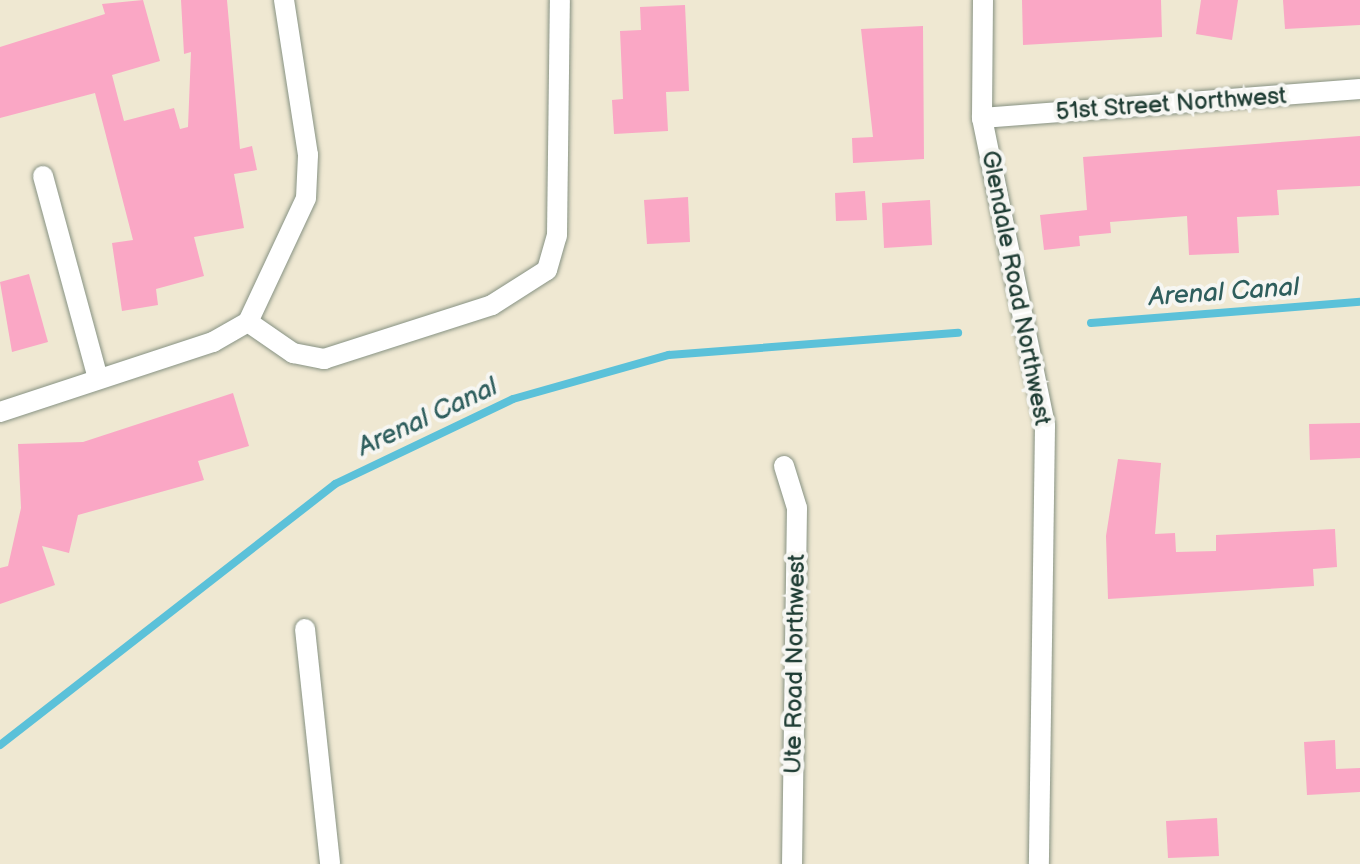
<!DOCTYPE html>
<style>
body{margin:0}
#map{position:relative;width:1360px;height:864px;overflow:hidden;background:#efe8d2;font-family:"Balsamiq Sans",sans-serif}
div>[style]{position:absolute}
.stream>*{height:8px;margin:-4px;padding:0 4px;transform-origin:4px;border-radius:4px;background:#5bc1d9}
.building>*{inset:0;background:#faa7c5}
.roads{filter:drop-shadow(0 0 2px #879283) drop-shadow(0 0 2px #879283)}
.minor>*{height:20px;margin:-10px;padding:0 10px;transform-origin:10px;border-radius:10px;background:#fff}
span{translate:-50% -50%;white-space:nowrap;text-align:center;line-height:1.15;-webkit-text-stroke:8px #f6f6f2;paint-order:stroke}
.street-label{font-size:24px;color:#1f3d34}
.water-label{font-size:26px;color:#2e5e5d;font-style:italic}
</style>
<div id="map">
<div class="stream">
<div style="left:1091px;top:323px;width:270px;rotate:-4.5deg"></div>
<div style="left:0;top:745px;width:425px;rotate:-37.9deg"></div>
<div style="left:335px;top:484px;width:197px;rotate:-25.5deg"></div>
<div style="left:513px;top:399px;width:162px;rotate:-15.8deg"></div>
<div style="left:669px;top:355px;width:290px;rotate:-4.4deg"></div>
</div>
<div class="building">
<div style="clip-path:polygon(143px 0,160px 61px,112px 75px,124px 121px,174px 108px,180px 129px,188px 127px,191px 52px,184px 54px,181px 0,227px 0,240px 149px,252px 146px,257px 170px,234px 174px,244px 228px,194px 237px,204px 276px,156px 289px,158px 305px,122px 311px,112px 243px,133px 240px,95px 93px,0 118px,0 47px,105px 14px,102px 4px)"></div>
<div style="clip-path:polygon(1022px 0,1161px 0,1162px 37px,1023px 45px)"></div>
<div style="clip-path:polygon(1201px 0,1238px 0,1232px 40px,1196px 34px)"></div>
<div style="clip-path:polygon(1283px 0,1360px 0,1360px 25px,1285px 29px)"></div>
<div style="clip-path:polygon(685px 5px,689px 91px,666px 92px,668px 131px,614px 134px,612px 100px,623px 99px,620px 31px,641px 30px,640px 7px)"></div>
<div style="clip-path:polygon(923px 26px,924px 159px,853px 163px,852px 138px,873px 137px,861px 29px)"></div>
<div style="clip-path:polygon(1360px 136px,1360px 186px,1277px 190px,1279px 215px,1237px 217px,1239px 253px,1189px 255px,1187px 216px,1110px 222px,1111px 233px,1079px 236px,1080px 246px,1044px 250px,1040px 215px,1087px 210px,1083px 157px)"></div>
<div style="clip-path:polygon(865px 191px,867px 220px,836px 221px,835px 193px)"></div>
<div style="clip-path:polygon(688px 197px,690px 242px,647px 244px,644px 200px)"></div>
<div style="clip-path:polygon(930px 200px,932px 245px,884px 248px,882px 203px)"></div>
<div style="clip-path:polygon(29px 274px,48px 342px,12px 352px,0 282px)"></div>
<div style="clip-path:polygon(233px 393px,249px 446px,198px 461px,204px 480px,78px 515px,69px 553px,42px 546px,55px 585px,0 604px,0 568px,8px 566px,21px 508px,18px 444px,83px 442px)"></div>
<div style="clip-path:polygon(1360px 423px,1360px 458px,1310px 460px,1309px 424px)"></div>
<div style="clip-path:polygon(1118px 459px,1161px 463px,1155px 534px,1175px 533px,1176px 552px,1216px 551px,1216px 535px,1335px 529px,1337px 567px,1313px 569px,1314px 586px,1108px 599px,1106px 536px)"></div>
<div style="clip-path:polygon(1335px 740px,1336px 769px,1360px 768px,1360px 792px,1307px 795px,1304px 742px)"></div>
<div style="clip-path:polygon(1217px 818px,1219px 856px,1168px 858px,1166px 821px)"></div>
</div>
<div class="roads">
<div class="minor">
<div style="left:983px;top:0;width:118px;rotate:90.5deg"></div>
<div style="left:982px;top:118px;width:314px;rotate:78.4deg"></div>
<div style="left:1045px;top:426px;width:438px;rotate:90.8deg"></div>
<div style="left:982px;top:118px;width:379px;rotate:-4.4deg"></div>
<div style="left:43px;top:176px;width:209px;rotate:74.8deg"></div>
<div style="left:248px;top:322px;width:55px;rotate:34.6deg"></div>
<div style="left:293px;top:353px;width:32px;rotate:11deg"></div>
<div style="left:324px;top:359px;width:176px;rotate:-17.8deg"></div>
<div style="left:492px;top:305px;width:65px;rotate:-32.5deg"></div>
<div style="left:547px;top:270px;width:35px;rotate:-74deg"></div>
<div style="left:557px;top:236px;width:236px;rotate:-89.3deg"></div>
<div style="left:248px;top:322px;width:137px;rotate:-64.9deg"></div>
<div style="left:306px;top:198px;width:43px;rotate:-87.3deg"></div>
<div style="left:308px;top:155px;width:157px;rotate:-98.8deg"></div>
<div style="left:0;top:412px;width:224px;rotate:-18.2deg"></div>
<div style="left:213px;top:342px;width:40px;rotate:-29.7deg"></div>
<div style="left:784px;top:466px;width:44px;rotate:72.8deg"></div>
<div style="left:797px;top:508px;width:356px;rotate:90.8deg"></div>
<div style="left:305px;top:629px;width:236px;rotate:83.9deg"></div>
</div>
</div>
<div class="street-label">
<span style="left:1171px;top:104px;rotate:-4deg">51st Street Northwest</span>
<span style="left:1016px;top:288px;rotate:79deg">Glendale Road Northwest</span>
<span style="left:795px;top:664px;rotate:-89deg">Ute Road Northwest</span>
</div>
<div class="water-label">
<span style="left:1224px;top:293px;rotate:-4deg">Arenal Canal</span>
<span style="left:428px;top:418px;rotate:-25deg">Arenal Canal</span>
</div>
</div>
